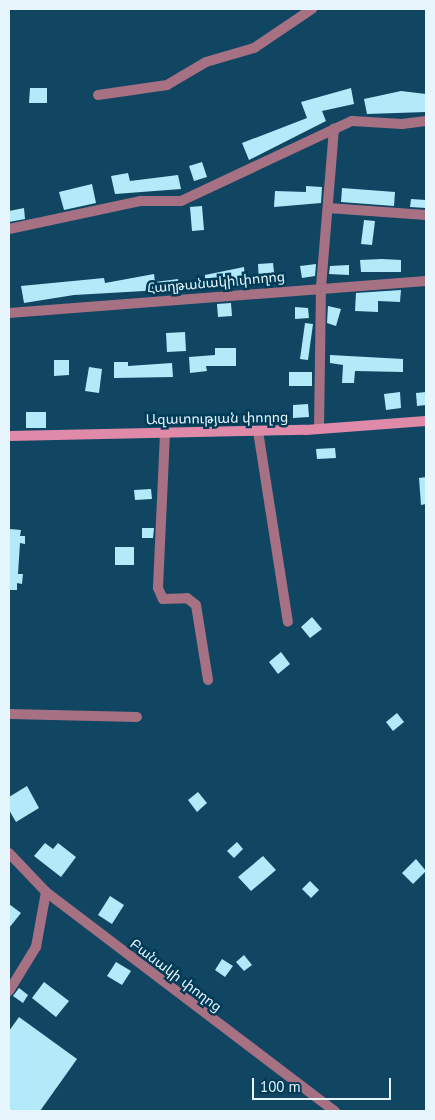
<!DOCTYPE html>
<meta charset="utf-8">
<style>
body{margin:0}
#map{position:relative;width:435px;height:1120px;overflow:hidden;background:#104662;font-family:"PT Sans","Noto Sans Armenian",sans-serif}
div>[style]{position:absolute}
.building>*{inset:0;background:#b2eafa}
.street>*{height:10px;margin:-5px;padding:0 5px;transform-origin:5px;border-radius:5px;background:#a77184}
.secondary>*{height:10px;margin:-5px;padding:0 5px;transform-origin:5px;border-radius:5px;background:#df8aa9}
span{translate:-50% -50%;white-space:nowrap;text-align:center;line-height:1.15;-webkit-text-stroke:5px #003b57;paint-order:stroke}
.street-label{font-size:14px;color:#e7f5fd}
.frame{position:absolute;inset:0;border:10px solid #e7f5fd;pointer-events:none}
.scale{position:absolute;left:252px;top:1078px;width:139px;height:22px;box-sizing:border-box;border:2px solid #e7f5fd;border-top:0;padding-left:6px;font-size:15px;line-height:18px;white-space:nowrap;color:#e7f5fd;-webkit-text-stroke:4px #003b57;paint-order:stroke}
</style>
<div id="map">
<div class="building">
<div style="clip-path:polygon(30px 88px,47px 88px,47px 103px,29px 103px)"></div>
<div style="clip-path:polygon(351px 88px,354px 104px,322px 111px,326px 121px,249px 160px,242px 143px,307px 118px,301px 102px)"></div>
<div style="clip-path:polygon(401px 91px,426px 94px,426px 112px,367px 114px,364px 99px)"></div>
<div style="clip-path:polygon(202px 162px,207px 177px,194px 181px,189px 166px)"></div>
<div style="clip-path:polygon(128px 173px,130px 181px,178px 175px,181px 189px,115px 194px,111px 176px)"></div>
<div style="clip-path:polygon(92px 184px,96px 203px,64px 210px,59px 192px)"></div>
<div style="clip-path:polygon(306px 186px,322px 187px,321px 203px,274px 207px,275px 191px,306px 192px)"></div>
<div style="clip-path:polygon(342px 188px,395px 192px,394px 206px,341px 202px)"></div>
<div style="clip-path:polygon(411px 199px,426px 200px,426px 208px,410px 207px)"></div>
<div style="clip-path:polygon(202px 206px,204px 230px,192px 231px,190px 207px)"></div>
<div style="clip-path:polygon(24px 208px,25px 219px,9px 222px,9px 211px)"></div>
<div style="clip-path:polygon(364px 220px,375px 221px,372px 245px,361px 244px)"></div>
<div style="clip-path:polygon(382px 259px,401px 260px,401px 272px,361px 272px,360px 260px)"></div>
<div style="clip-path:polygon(273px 263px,275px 281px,259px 282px,258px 264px)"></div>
<div style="clip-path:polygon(316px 264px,315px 276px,302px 278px,300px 266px)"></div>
<div style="clip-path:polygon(349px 265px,349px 275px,329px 274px,330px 266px)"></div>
<div style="clip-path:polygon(244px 267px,245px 285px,205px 288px,205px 275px)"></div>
<div style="clip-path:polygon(154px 274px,155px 282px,178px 279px,179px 289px,74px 295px,24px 303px,21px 286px,104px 278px,105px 283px)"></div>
<div style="clip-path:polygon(401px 290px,400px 302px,378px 301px,378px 312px,355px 311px,356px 293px)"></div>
<div style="clip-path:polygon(231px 303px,232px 316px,218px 317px,217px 304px)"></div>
<div style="clip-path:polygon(328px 306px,341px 309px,336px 326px,327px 323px)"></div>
<div style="clip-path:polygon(295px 307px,308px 308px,309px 318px,295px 319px)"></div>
<div style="clip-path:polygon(305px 323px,313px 324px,308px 360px,300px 359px)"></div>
<div style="clip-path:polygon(185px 332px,186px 351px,167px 352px,166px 333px)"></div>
<div style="clip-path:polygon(215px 348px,236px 348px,236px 366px,206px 366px,207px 371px,190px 373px,189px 357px,215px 355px)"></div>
<div style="clip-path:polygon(330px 355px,403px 359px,403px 372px,355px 371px,354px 383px,342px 383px,343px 365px,330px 363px)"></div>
<div style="clip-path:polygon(54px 360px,69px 360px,69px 375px,54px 376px)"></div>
<div style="clip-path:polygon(114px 362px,128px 362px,128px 366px,172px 363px,173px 377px,114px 378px)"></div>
<div style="clip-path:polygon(89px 367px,102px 369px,99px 393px,85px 391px)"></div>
<div style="clip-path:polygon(289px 372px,312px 372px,312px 386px,289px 386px)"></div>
<div style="clip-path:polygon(400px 392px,401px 408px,386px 410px,384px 394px)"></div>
<div style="clip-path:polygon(426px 392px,426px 405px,417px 406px,416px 393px)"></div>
<div style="clip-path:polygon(308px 404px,309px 417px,293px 418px,293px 405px)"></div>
<div style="clip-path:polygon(26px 412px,46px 412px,46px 428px,26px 428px)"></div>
<div style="clip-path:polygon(335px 448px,336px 458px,317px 459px,316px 449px)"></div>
<div style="clip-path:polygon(426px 477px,426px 504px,421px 505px,419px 478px)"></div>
<div style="clip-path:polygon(151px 489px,152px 499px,135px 500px,134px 490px)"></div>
<div style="clip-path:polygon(142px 528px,154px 528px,153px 538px,142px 538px)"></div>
<div style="clip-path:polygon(10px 529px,21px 530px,20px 536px,25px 536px,25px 544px,20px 543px,18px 574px,23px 574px,22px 584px,17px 583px,17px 590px,9px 590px)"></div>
<div style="clip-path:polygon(115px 547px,134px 547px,134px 565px,115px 565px)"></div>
<div style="clip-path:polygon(312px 617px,322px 629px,310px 638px,301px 627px)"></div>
<div style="clip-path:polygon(281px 652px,290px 664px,278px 674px,269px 662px)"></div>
<div style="clip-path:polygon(397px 713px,404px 722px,393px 731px,386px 722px)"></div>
<div style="clip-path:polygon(27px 786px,39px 808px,16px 822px,9px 810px,9px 797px)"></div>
<div style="clip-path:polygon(198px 792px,207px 803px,197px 812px,188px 800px)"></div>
<div style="clip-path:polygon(237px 842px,243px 849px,234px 858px,227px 851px)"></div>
<div style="clip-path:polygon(45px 843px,53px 849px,58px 843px,76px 857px,61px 877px,34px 856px)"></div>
<div style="clip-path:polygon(263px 856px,276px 870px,251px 891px,238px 877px)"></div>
<div style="clip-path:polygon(416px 859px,426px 871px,413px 884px,402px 873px)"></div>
<div style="clip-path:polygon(310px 881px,319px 890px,311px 898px,302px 889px)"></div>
<div style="clip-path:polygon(110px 896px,124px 905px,112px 924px,98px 915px)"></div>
<div style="clip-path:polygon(9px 904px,21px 913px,9px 928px)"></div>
<div style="clip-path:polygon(244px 955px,252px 965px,244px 971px,236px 962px)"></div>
<div style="clip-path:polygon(222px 959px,233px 966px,225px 977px,215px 970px)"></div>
<div style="clip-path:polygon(116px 962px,131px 971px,122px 985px,107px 976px)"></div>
<div style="clip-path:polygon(44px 982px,69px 1001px,56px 1017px,32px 998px)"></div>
<div style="clip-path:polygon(19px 988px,28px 995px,23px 1003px,13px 996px)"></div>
<div style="clip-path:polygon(19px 1017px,77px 1059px,40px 1111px,9px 1111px,9px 1031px)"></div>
</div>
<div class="street">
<div style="left:98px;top:95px;width:70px;rotate:-8.2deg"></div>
<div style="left:167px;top:85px;width:45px;rotate:-30.5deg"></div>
<div style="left:206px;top:62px;width:50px;rotate:-16.3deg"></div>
<div style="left:254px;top:48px;width:70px;rotate:-33.9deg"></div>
<div style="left:328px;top:208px;width:98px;rotate:4.1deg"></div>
<div style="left:9px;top:229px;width:135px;rotate:-12deg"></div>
<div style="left:141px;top:201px;width:40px"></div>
<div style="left:181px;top:201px;width:189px;rotate:-25.1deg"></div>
<div style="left:352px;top:121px;width:50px;rotate:3.4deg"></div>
<div style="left:402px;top:124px;width:24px;rotate:-7deg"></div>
<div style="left:9px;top:313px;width:418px;rotate:-4.4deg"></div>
<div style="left:319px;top:429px;width:142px;rotate:-89.2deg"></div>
<div style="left:321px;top:287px;width:159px;rotate:-85.3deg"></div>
<div style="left:258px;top:431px;width:193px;rotate:81.1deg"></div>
<div style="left:165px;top:433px;width:155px;rotate:92.6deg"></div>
<div style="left:158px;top:588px;width:12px;rotate:66deg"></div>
<div style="left:163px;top:599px;width:24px;rotate:-2deg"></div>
<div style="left:187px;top:598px;width:11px;rotate:38deg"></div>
<div style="left:196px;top:605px;width:76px;rotate:80.9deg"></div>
<div style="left:9px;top:714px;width:128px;rotate:1.3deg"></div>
<div style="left:9px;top:853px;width:54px;rotate:46.5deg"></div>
<div style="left:46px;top:892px;width:363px;rotate:37.2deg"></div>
<div style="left:9px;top:991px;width:52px;rotate:-58.5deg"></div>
<div style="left:36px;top:947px;width:56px;rotate:-79.7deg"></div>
</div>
<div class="secondary">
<div style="left:9px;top:436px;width:297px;rotate:-1.2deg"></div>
<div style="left:306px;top:430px;width:120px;rotate:-4.3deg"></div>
</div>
<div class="street-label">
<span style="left:216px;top:282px;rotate:-5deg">Հաղթանակի փողոց</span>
<span style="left:217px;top:418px;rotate:-1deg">Ազատության փողոց</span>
<span style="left:176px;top:975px;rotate:37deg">Բանակի փողոց</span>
</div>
<div class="frame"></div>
<div class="scale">100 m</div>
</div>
